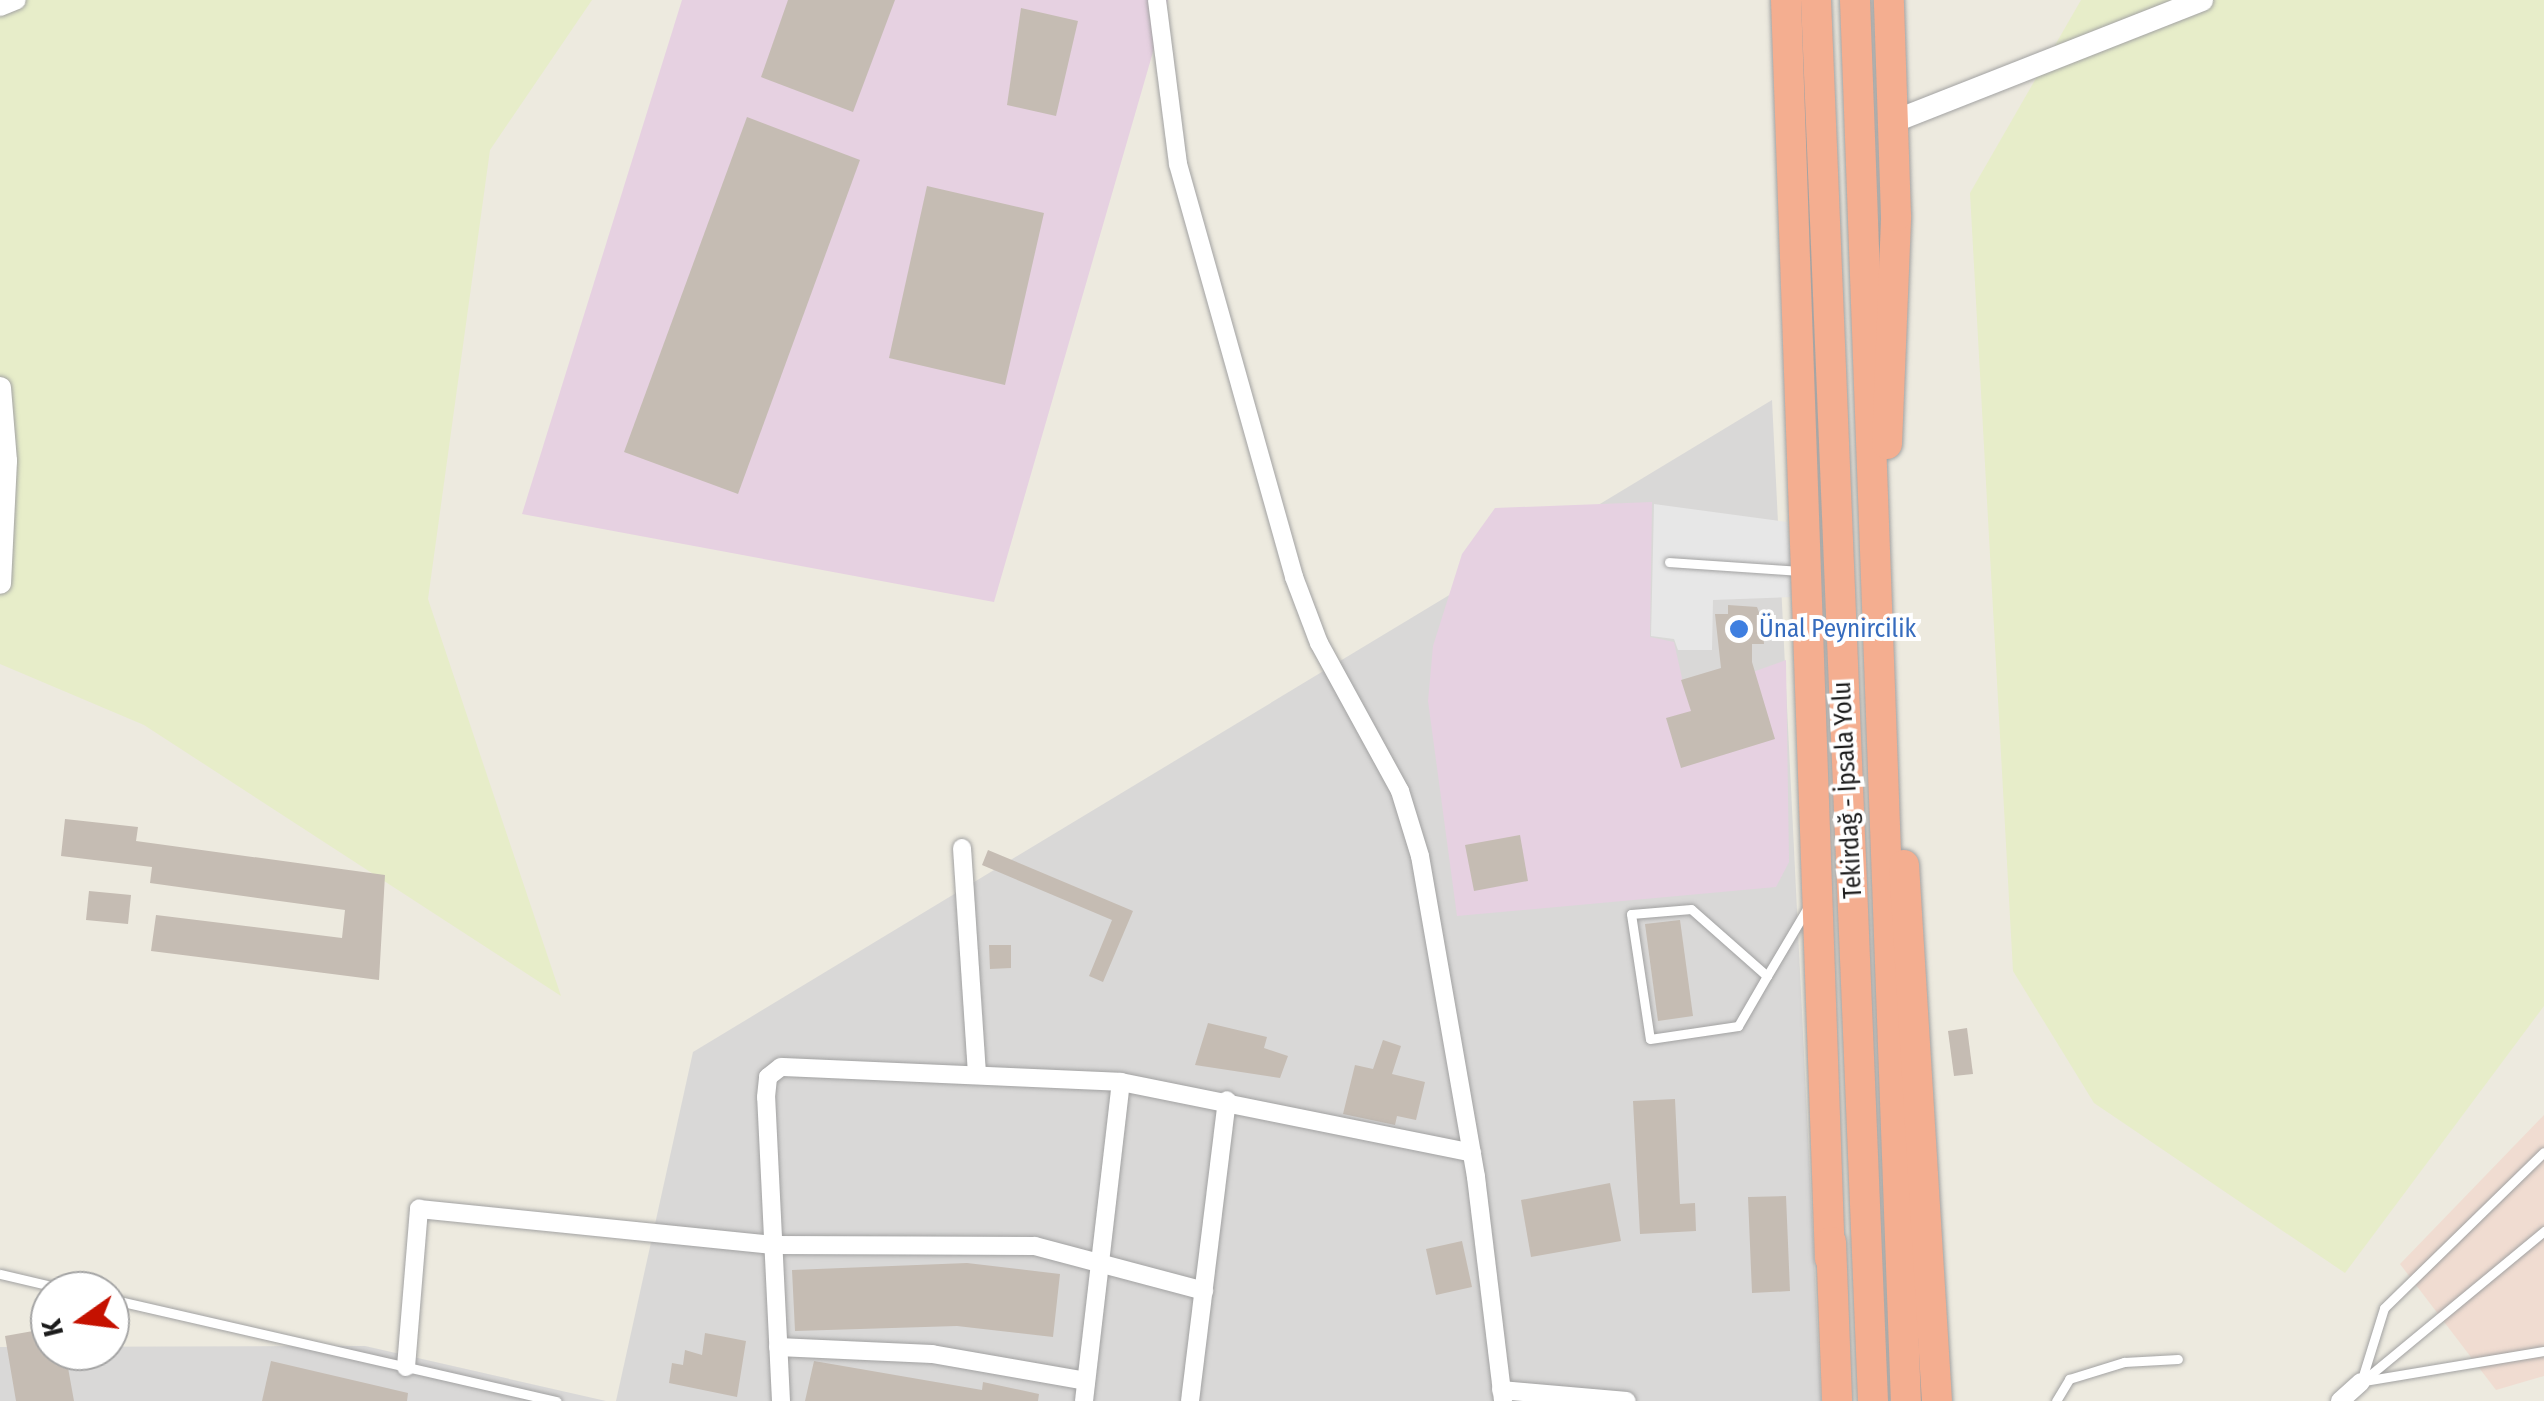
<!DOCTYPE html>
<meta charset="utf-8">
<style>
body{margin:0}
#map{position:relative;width:2544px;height:1401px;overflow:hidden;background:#edeadf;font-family:"Fira Sans Condensed",sans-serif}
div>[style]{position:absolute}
.residential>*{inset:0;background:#d9d8d7}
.industrial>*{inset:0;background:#e6d1e1}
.military>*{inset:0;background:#f0dcd1}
.farmland>*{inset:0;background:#e7edc9}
.parking>*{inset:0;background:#e7e7e7}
.building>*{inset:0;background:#c5bcb3}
.roads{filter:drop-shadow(0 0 2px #a2a2a2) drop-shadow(0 0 2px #a2a2a2)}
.service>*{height:9px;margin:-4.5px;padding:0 4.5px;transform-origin:4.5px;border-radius:4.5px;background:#fff}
.minor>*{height:18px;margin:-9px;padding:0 9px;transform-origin:9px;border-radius:9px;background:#fff}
.tertiary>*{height:22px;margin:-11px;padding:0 11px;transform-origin:11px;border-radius:11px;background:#fff}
.trunk>*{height:30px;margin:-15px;padding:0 15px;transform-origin:15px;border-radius:15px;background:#f4ae90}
.dots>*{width:28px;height:28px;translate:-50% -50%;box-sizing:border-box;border:5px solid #fff;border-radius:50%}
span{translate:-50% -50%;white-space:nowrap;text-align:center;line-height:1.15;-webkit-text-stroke:8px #fff;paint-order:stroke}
.shop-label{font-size:25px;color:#366cbe}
.left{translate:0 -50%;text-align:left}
.street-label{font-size:25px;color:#1b1b1b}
.north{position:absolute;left:30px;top:1271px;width:100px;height:100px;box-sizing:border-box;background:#fff;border:2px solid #a4a4a4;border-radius:50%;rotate:256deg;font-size:28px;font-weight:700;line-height:40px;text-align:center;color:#1b1b1b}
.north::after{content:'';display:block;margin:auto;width:35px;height:45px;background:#c51100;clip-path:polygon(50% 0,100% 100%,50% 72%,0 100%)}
</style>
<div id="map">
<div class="residential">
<div style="clip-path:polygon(1772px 400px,1821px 1401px,616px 1401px,693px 1052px)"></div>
<div style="clip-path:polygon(365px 1346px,606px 1401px,0 1401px,0 1347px)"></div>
</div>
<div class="industrial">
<div style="clip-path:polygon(682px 0,1168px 0,994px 602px,522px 514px)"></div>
<div style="clip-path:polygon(1652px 502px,1650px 637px,1674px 642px,1686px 696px,1786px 660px,1789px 862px,1776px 887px,1457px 916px,1428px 701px,1433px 646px,1462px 554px,1495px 508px)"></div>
</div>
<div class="military">
<div style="clip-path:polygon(2544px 1115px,2544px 1376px,2496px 1390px,2400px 1264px)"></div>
</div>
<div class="farmland">
<div style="clip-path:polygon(0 0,592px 0,490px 150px,428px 599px,561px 996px,144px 725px,0 664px)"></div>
<div style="clip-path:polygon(2081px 0,2544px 0,2544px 1006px,2345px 1273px,2094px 1103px,2013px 971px,1970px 193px)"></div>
</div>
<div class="parking">
<div style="clip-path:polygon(1654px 504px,1787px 522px,1794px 597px,1713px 600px,1712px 650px,1678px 650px,1674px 639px,1651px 636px)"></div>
</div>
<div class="building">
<div style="clip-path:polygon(788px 0,895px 0,853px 112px,761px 77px)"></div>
<div style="clip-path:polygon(1021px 8px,1078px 21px,1056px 116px,1007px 105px)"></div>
<div style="clip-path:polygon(747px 117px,860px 160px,738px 494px,624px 452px)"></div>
<div style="clip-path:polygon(927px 186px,1044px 213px,1005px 385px,889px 358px)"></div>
<div style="clip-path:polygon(1728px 605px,1757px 607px,1762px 620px,1764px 644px,1752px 644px,1752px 662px,1775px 739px,1681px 768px,1666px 718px,1691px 711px,1681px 680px,1721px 668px,1715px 614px,1728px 614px)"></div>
<div style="clip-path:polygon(65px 819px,138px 827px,136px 841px,385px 875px,379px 980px,151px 951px,156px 915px,342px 938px,345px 910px,150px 883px,152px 867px,61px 856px)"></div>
<div style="clip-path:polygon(1520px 835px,1528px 881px,1474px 891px,1465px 845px)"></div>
<div style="clip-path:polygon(988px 850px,1133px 911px,1103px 982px,1089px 976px,1112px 920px,982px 865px)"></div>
<div style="clip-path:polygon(89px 891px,131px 895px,128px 924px,86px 920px)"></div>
<div style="clip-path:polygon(1680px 920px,1693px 1016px,1658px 1021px,1645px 924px)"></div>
<div style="clip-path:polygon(989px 945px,1011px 945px,1011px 968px,990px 969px)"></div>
<div style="clip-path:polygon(1208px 1023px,1267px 1037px,1264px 1048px,1288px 1056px,1280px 1078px,1195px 1065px)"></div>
<div style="clip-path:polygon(1967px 1028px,1973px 1074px,1954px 1076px,1948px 1031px)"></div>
<div style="clip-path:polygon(1383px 1040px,1401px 1046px,1392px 1074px,1425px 1082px,1416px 1120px,1397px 1116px,1395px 1125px,1343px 1114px,1355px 1065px,1373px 1069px)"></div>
<div style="clip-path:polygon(1675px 1099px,1680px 1204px,1695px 1203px,1696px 1231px,1640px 1234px,1633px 1101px)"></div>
<div style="clip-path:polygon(1610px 1183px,1621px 1241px,1531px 1257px,1521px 1200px)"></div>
<div style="clip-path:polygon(1786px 1196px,1790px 1291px,1752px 1293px,1748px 1197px)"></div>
<div style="clip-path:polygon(1462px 1241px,1472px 1287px,1436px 1295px,1426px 1249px)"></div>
<div style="clip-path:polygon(967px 1263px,1060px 1274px,1053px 1337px,957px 1326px,795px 1331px,792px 1270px)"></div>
<div style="clip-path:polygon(50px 1328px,50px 1351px,65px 1351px,74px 1401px,16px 1401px,5px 1336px)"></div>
<div style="clip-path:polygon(705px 1333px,746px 1341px,737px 1397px,669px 1383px,672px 1363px,683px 1365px,685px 1350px,702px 1355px)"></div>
<div style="clip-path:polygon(271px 1361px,408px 1393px,407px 1401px,262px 1401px)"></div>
<div style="clip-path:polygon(814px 1361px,982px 1390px,983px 1382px,1039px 1394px,1038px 1401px,805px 1401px)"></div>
</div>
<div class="roads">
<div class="service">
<div style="left:1669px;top:562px;width:131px;rotate:3.9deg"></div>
<div style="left:1767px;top:976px;width:101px;rotate:-138.6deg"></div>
<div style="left:1691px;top:909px;width:60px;rotate:175.2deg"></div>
<div style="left:1631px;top:914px;width:126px;rotate:81.4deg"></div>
<div style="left:1650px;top:1039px;width:89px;rotate:-8.4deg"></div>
<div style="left:1738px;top:1026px;width:58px;rotate:-59.9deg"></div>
<div style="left:1767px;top:976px;width:80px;rotate:-59.3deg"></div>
<div style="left:0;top:1274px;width:75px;rotate:13.1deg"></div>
<div style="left:110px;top:1299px;width:458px;rotate:12.9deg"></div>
<div style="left:2364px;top:1380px;width:234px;rotate:-39.6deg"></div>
<div style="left:2364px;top:1381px;width:182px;rotate:-9.5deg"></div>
<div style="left:2361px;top:1382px;width:77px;rotate:-72.7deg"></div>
<div style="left:2384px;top:1308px;width:223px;rotate:-44.3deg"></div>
<div style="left:2056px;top:1401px;width:26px;rotate:-59deg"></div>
<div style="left:2069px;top:1379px;width:58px;rotate:-17.2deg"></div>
<div style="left:2124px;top:1362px;width:54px;rotate:-3.2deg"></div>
</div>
<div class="minor">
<div style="left:1157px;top:0;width:165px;rotate:82.7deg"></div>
<div style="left:1178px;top:164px;width:429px;rotate:74.3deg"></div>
<div style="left:1294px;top:577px;width:71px;rotate:69.3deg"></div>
<div style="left:1319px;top:643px;width:169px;rotate:61.3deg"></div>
<div style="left:1400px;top:791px;width:68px;rotate:72.9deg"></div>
<div style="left:1420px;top:856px;width:326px;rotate:80.1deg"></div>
<div style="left:1476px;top:1177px;width:226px;rotate:83.1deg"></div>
<div style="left:0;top:7px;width:18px;rotate:-22deg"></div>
<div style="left:962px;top:848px;width:225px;rotate:86.2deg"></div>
<div style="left:778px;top:1347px;width:154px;rotate:2.6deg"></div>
<div style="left:932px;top:1354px;width:156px;rotate:9.9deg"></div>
<div style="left:406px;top:1367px;width:159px;rotate:-85.3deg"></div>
<div style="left:419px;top:1209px;width:356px;rotate:5.8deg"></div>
<div style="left:773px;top:1245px;width:262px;rotate:0.2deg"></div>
<div style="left:1035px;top:1246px;width:175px;rotate:14.9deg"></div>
<div style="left:1501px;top:1390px;width:126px;rotate:5deg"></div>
<div style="left:781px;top:1401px;width:304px;rotate:-92.8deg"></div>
<div style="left:766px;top:1097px;width:20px;rotate:-84deg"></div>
<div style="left:768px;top:1077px;width:16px;rotate:-38deg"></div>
<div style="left:781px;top:1067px;width:340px;rotate:2.5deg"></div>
<div style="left:1121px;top:1082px;width:358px;rotate:11.4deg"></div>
<div style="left:1084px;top:1401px;width:321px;rotate:-83.4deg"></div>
<div style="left:1190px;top:1401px;width:303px;rotate:-83deg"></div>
<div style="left:2340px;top:1401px;width:28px;rotate:-42deg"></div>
</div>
<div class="tertiary">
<div style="left:1895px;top:121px;width:330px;rotate:-21.5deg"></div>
<div style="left:0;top:388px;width:73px;rotate:85.3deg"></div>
<div style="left:6px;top:461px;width:122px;rotate:92.8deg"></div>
</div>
<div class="trunk">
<div style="left:1786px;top:0;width:1259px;rotate:88deg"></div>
<div style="left:1816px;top:0;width:1402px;rotate:87.67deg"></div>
<div style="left:1855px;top:0;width:1402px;rotate:87.92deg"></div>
<div style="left:1887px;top:444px;width:228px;rotate:-87.7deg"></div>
<div style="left:1896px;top:216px;width:216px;rotate:-91.9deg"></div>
<div style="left:1904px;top:865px;width:537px;rotate:86.48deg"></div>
<div style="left:1831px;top:1242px;width:159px;rotate:87.8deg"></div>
</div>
</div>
<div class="dots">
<div style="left:1739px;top:629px;background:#3f7fe0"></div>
</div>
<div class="shop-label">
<span class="left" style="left:1759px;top:629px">Ünal Peynircilik</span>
</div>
<div class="street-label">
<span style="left:1848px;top:790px;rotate:-93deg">Tekirdağ - İpsala Yolu</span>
</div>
<div class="north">K</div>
</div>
